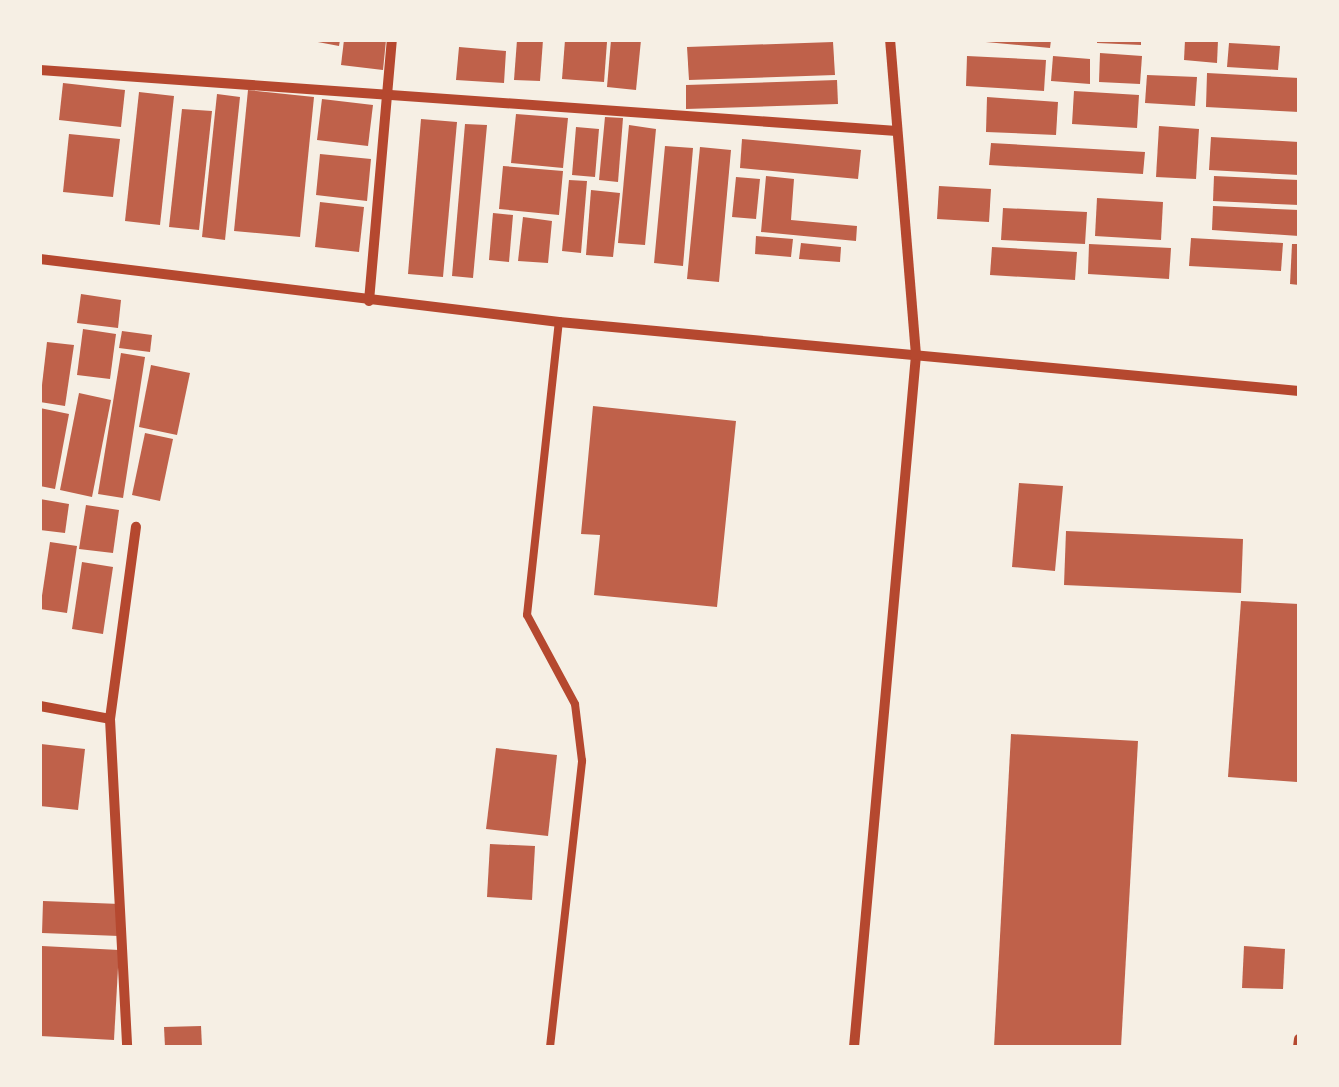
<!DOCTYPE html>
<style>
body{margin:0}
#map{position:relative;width:1339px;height:1087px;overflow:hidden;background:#f6efe4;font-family:Bitter,serif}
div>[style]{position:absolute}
.building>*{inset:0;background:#bf614a}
.service>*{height:8px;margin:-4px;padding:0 4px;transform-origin:4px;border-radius:4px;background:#b5482f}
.minor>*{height:10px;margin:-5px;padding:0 5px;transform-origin:5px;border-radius:5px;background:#b5482f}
span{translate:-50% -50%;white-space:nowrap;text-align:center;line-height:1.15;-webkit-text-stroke:10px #f6efe4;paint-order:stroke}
.frame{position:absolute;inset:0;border:42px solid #f6efe4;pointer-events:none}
</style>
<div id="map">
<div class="building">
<div style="clip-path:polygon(307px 40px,340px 40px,339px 46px)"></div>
<div style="clip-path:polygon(344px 40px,386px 40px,383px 70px,341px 65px)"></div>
<div style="clip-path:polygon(517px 40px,543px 40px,540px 81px,514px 80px)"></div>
<div style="clip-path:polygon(565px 40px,607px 42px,604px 82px,562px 79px)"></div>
<div style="clip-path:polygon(611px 40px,641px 40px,636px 90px,607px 87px)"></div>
<div style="clip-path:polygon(964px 40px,1051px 40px,1050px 48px)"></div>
<div style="clip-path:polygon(1097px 40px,1141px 40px,1141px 45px,1097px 43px)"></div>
<div style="clip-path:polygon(1185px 40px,1218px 40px,1217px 63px,1184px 60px)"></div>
<div style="clip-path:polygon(833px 42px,835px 75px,689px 80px,687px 47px)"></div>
<div style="clip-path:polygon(1229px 43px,1280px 46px,1278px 70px,1227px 67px)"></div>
<div style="clip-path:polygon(459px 47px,506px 51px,504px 83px,456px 80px)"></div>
<div style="clip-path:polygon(1100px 53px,1142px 56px,1140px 84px,1099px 82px)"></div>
<div style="clip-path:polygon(967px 56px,1046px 60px,1044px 91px,966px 86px)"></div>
<div style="clip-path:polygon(1053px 56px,1090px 59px,1090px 84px,1051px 81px)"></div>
<div style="clip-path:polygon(1207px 73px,1299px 78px,1299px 112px,1206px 107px)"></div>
<div style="clip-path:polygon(1147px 75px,1197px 77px,1195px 106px,1145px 103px)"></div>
<div style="clip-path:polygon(837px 80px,838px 104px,686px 109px,686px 85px)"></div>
<div style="clip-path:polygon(63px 83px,125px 90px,121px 127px,59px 120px)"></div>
<div style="clip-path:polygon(248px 90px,314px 97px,300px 237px,234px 231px)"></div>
<div style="clip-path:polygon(1074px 91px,1139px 95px,1137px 128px,1072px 124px)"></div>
<div style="clip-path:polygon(139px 92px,174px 96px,160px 225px,125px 221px)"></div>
<div style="clip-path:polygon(217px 94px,240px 97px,225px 240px,202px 237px)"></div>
<div style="clip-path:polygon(987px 97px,1058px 102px,1056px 135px,986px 132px)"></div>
<div style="clip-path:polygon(322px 99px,373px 105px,368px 146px,317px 140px)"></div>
<div style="clip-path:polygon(182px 109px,212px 111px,199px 230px,169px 227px)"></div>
<div style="clip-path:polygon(516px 114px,568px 118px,563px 168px,511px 163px)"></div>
<div style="clip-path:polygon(605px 117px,623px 118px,618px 182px,599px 180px)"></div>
<div style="clip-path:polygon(421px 119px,457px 122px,443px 277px,408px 274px)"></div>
<div style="clip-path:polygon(465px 124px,487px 125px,473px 278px,452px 276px)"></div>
<div style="clip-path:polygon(629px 125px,656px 129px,645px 245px,618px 243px)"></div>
<div style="clip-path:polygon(1159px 126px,1199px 129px,1196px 179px,1156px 177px)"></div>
<div style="clip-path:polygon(576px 127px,599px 129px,595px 177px,572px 175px)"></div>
<div style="clip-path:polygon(69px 134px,120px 139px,113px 197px,63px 192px)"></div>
<div style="clip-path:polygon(1211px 137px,1299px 142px,1299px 175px,1209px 170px)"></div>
<div style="clip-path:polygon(742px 139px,861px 150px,858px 179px,740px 168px)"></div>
<div style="clip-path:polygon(991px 143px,1145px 152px,1143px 174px,989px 165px)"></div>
<div style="clip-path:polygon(665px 146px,693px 148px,683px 266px,654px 263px)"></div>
<div style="clip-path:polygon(700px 147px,731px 150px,719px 282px,687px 279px)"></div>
<div style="clip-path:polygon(320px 154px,371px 159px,367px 201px,316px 195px)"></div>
<div style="clip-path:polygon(503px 166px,563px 171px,559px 215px,499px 209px)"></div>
<div style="clip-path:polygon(766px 176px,794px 179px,791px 220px,857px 226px,856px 241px,761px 232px)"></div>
<div style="clip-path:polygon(1214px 176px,1299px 180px,1299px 205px,1213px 201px)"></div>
<div style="clip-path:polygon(736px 177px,760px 179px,756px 219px,732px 217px)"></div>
<div style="clip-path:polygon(569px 180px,587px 181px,581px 253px,562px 251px)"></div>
<div style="clip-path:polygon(939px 186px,991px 189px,989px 222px,937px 219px)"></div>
<div style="clip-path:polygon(591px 190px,620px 193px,613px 257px,586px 255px)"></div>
<div style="clip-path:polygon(1097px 198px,1163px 202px,1161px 240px,1095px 236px)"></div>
<div style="clip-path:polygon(320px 202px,364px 207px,359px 252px,315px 247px)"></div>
<div style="clip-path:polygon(1213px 206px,1299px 210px,1299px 236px,1212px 230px)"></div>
<div style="clip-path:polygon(1003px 208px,1087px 212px,1085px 244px,1001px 240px)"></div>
<div style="clip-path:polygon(493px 213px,513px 215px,509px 262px,489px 260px)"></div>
<div style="clip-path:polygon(523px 217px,552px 221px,548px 263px,518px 261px)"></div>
<div style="clip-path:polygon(756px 236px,793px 239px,791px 257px,755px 254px)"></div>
<div style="clip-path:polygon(1191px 238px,1283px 243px,1281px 271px,1189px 266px)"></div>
<div style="clip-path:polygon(801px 243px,841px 247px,840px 262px,799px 259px)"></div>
<div style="clip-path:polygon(1089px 244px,1171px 248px,1169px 279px,1088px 274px)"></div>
<div style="clip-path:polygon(1292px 244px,1299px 244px,1299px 285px,1290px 284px)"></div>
<div style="clip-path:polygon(992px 247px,1077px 252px,1075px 280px,990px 275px)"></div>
<div style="clip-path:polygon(81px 294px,121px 300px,118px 328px,77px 323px)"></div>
<div style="clip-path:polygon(83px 329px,116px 334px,110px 379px,77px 375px)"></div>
<div style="clip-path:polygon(122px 331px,152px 335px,150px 352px,119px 348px)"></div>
<div style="clip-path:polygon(47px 342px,74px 345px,65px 406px,40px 402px)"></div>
<div style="clip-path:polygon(121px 353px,145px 357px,123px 498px,98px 494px)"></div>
<div style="clip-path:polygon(151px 365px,190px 373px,177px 435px,139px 427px)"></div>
<div style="clip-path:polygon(79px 393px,111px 400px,92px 497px,60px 490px)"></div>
<div style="clip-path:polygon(593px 406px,736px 421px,717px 607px,594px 595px,600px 535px,581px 534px)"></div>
<div style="clip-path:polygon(40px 408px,69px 414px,55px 489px,40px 486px)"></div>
<div style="clip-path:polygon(145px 433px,173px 439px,160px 501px,132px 495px)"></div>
<div style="clip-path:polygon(1019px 483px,1063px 486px,1055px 571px,1012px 567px)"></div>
<div style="clip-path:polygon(40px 499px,69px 504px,65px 533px,40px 530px)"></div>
<div style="clip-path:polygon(86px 505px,119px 510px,113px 553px,79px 549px)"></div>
<div style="clip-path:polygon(1066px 531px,1243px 539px,1241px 593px,1064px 585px)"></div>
<div style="clip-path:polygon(50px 542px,77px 546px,67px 613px,40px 609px)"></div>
<div style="clip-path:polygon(82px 562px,113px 567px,103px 634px,72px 629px)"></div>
<div style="clip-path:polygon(1241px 601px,1299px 604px,1297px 782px,1228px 777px)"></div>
<div style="clip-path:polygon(1011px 734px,1138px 741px,1121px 1047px,994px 1047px)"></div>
<div style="clip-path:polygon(41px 744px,85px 749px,78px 810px,40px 806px)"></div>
<div style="clip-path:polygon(496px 748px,557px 755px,548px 836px,486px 829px)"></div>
<div style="clip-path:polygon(490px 844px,535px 846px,532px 900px,487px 897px)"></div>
<div style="clip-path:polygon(43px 901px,120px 904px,119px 936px,42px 933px)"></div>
<div style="clip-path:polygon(42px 946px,119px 950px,114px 1040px,40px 1036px)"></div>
<div style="clip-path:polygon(1244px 946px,1285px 949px,1283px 989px,1242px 988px)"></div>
<div style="clip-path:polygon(201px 1026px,202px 1047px,165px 1047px,164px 1027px)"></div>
</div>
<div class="service">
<div style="left:550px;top:1047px;width:288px;rotate:-83.6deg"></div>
<div style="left:582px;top:761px;width:57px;rotate:-97deg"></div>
<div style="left:575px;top:704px;width:101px;rotate:-118.3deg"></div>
<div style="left:527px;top:615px;width:295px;rotate:-83.8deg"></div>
</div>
<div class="minor">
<div style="left:40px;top:70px;width:859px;rotate:4.07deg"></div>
<div style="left:40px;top:259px;width:523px;rotate:6.92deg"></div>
<div style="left:559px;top:322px;width:743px;rotate:5.33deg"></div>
<div style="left:369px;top:301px;width:262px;rotate:-85deg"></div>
<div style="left:40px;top:706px;width:71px;rotate:10.5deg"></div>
<div style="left:110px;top:719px;width:328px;rotate:87deg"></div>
<div style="left:110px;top:719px;width:194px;rotate:-82.3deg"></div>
<div style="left:854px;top:1047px;width:695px;rotate:-84.88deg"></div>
<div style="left:916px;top:355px;width:316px;rotate:-94.7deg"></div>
<div style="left:1298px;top:1047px;width:8px;rotate:-83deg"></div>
</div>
<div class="frame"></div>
</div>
